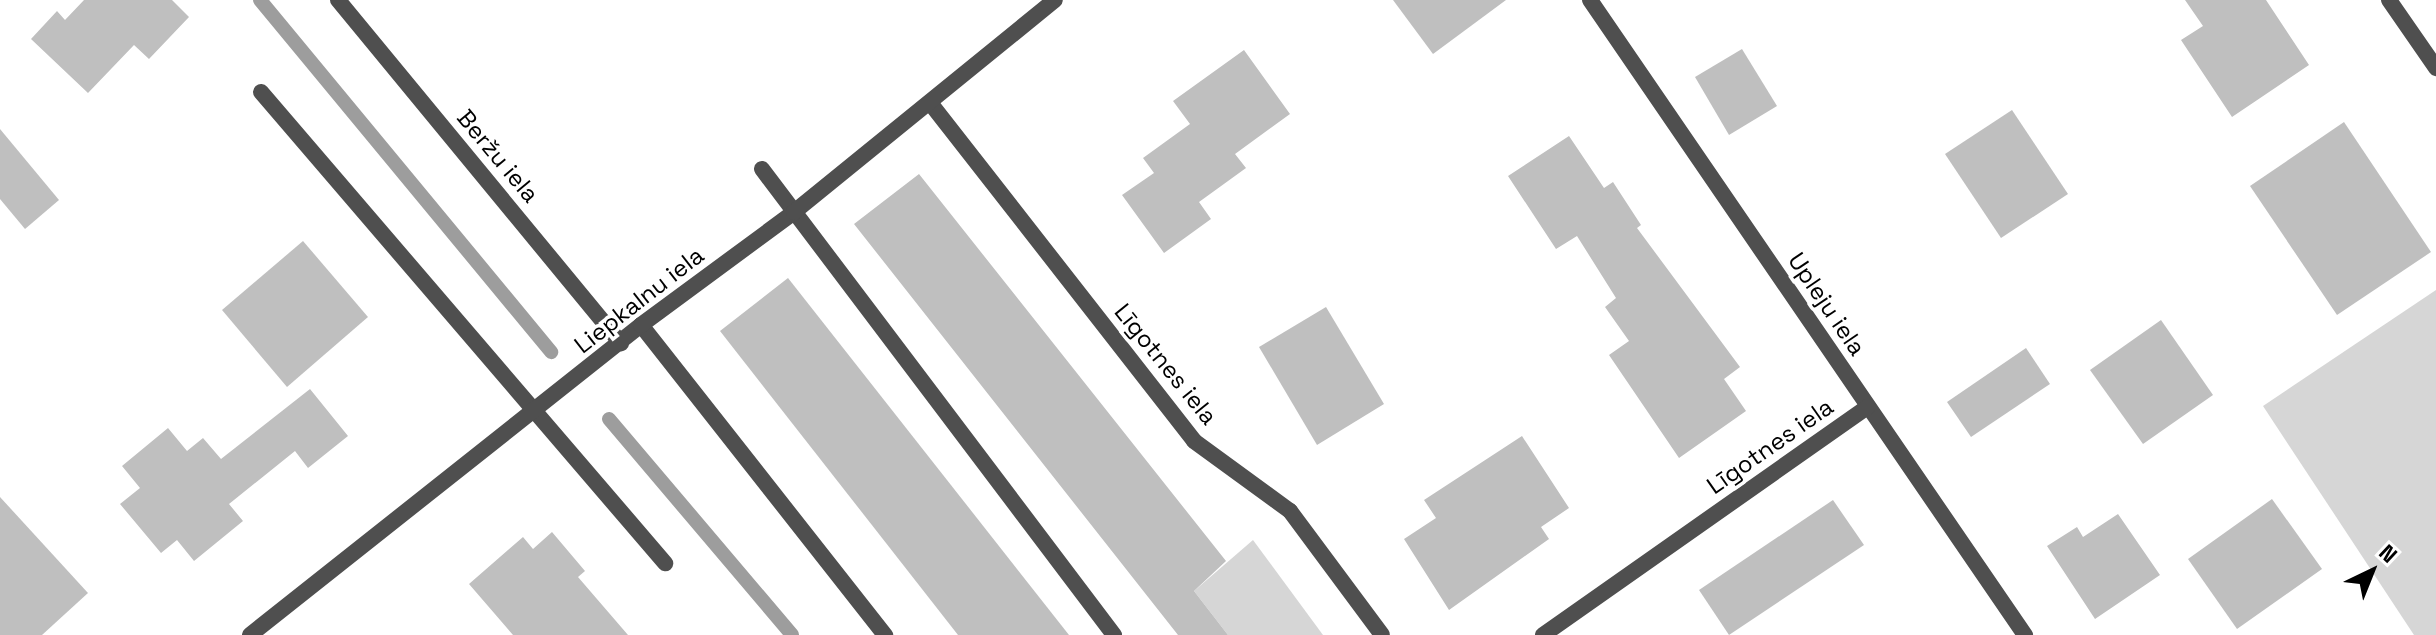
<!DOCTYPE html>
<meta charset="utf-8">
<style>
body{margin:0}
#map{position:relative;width:2436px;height:635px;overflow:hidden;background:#fff;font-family:"Space Grotesk",sans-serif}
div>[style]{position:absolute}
.green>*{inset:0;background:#d6d6d6}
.stream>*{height:14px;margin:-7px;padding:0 7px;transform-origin:7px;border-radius:7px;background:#9d9d9d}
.building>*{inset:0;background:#bfbfbf}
.service>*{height:16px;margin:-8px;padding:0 8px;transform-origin:8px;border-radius:8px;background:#4f4f4f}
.minor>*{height:16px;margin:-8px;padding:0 8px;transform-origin:8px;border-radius:8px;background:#4f4f4f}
span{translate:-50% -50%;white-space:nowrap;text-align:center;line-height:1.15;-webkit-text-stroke:7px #fff;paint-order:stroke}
.street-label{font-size:24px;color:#000}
.north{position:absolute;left:2332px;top:531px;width:80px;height:80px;-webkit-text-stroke:6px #fff;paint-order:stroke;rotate:43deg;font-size:22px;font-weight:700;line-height:32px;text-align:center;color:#000}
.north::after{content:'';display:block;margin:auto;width:28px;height:36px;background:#000;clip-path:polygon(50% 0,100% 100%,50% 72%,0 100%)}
</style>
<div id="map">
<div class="green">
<div style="clip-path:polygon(2436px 290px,2436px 635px,2414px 635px,2263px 406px)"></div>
<div style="clip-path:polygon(1253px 540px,1323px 635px,1228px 635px,1194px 591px)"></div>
</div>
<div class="stream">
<div style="left:260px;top:0;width:457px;rotate:50.4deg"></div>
<div style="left:609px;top:419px;width:283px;rotate:49.7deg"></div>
</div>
<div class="building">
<div style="clip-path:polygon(84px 0,172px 0,189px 17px,149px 59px,134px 45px,88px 93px,31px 39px,57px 11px,65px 20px)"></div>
<div style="clip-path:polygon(1393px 0,1506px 0,1433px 54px)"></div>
<div style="clip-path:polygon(2185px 0,2266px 0,2309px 65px,2232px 117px,2181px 40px,2203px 26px)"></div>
<div style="clip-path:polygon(1742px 49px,1777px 106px,1729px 135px,1695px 77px)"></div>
<div style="clip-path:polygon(1244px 50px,1290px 114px,1235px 154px,1246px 168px,1199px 202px,1211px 219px,1164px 253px,1122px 195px,1154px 173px,1143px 158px,1190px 124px,1173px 101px)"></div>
<div style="clip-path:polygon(2012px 110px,2068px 194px,2001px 238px,1945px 154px)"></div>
<div style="clip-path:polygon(2344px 122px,2431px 252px,2337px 315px,2250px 186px)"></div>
<div style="clip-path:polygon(0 129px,59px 200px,25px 229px,0 199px)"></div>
<div style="clip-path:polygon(1569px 136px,1604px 188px,1613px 182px,1641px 225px,1637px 228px,1740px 367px,1724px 379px,1746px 411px,1679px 458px,1609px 355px,1629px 341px,1605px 307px,1616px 298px,1577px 236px,1556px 249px,1508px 176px)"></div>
<div style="clip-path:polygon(919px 174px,1226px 561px,1194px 591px,1228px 635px,1178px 635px,854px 224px)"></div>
<div style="clip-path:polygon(303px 241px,368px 317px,287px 387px,222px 310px)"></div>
<div style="clip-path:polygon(788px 278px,1069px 635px,958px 635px,720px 331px)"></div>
<div style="clip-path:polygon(1326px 307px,1384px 404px,1317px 445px,1259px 347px)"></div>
<div style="clip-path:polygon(2161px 320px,2213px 395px,2143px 444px,2090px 370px)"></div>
<div style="clip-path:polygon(2026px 348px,2050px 384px,1971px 437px,1947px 402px)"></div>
<div style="clip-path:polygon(310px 389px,348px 436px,308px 468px,295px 451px,229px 504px,243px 521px,194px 561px,177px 540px,161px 553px,120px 504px,140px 488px,122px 466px,168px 428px,187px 451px,203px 438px,221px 459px)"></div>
<div style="clip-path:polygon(1522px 436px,1569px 508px,1541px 527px,1549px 539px,1449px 610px,1404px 539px,1436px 518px,1424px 500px)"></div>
<div style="clip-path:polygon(0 497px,88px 593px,42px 635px,0 635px)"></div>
<div style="clip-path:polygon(2272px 499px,2322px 569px,2237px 629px,2188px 559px)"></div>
<div style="clip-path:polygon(1833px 500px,1864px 545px,1729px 635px,1699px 590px)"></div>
<div style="clip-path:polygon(2118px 514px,2160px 575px,2095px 619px,2047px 546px,2077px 527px,2083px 537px)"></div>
<div style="clip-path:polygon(552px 532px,585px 571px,578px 577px,628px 635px,513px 635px,469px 584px,523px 537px,533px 549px)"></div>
</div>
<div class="service">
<div style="left:261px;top:92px;width:621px;rotate:49.38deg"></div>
<div style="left:762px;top:169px;width:584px;rotate:52.93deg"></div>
<div style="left:641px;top:325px;width:395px;rotate:51.8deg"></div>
</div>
<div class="minor">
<div style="left:338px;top:0;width:445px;rotate:50.5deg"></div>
<div style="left:1590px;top:0;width:770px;rotate:55.59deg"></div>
<div style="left:2389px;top:0;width:83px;rotate:55.3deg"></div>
<div style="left:931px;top:104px;width:427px;rotate:52deg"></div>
<div style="left:1194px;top:441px;width:119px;rotate:36.1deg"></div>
<div style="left:1290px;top:511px;width:154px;rotate:53.4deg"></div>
<div style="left:250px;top:635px;width:499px;rotate:-38.4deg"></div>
<div style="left:641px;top:325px;width:190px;rotate:-36.4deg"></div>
<div style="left:794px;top:212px;width:336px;rotate:-39.1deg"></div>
<div style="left:1543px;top:635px;width:397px;rotate:-35.1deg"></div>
</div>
<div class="street-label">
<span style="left:498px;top:156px;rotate:50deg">Beržu iela</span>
<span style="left:639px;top:300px;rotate:-38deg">Liepkalnu iela</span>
<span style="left:1827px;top:304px;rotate:56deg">Upleju iela</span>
<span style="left:1166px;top:364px;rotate:51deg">Līgotnes iela</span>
<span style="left:1770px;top:446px;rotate:-35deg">Līgotnes iela</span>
</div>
<div class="north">N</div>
</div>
